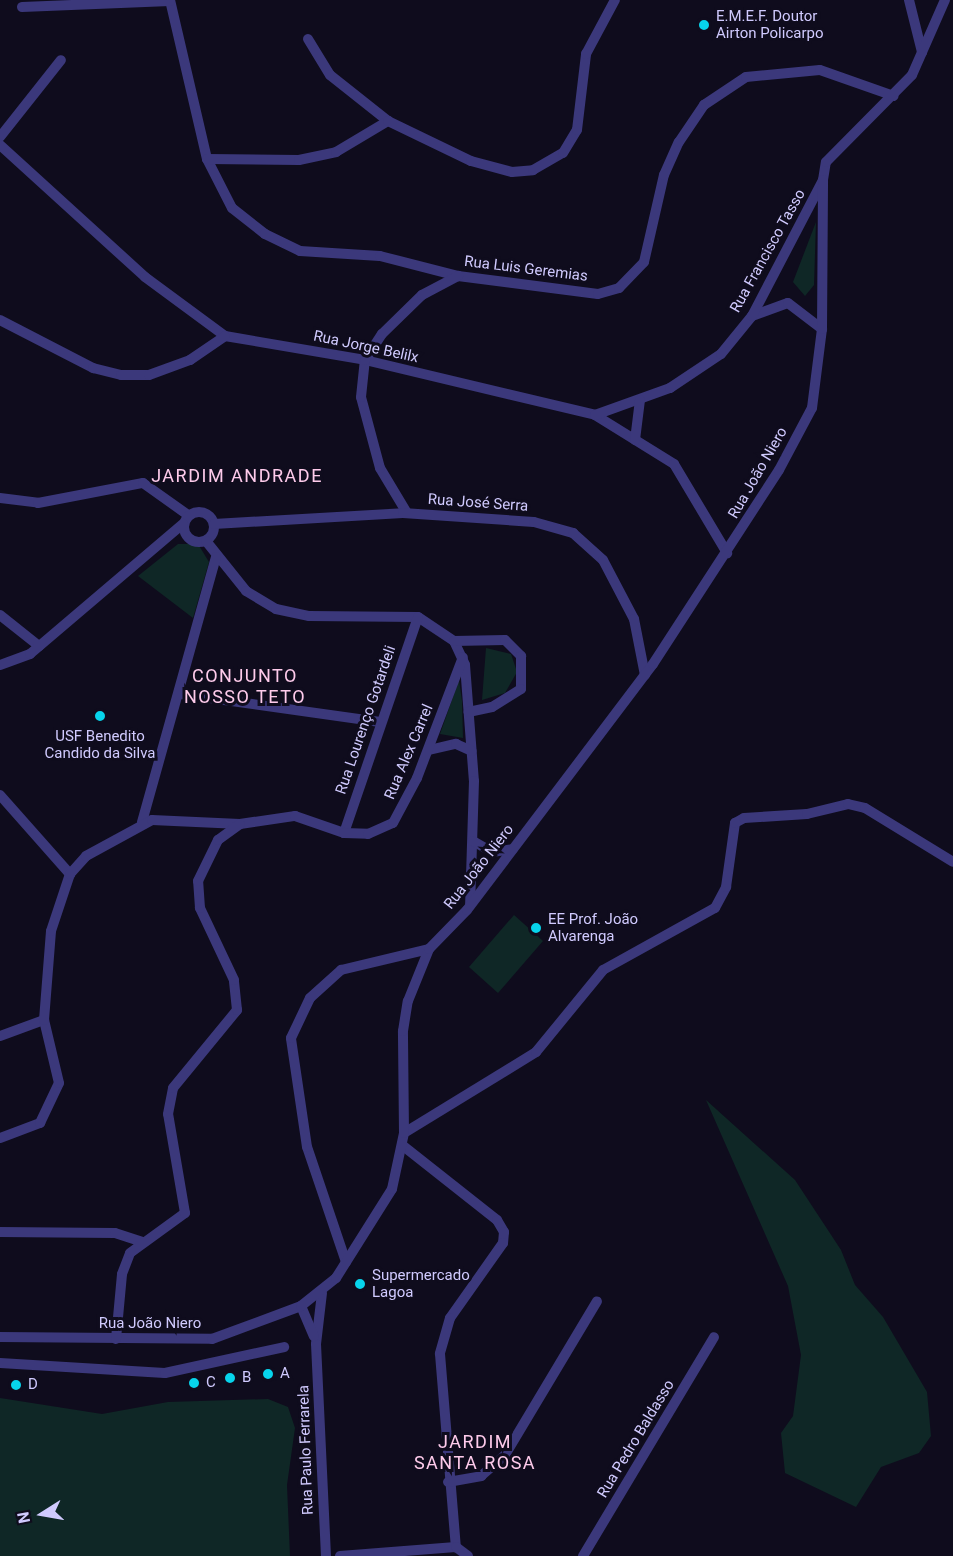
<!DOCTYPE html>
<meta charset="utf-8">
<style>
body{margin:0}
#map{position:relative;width:953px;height:1556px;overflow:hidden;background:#0f0c1d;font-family:Roboto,sans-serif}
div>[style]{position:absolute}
.green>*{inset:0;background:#0f2726}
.minor>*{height:10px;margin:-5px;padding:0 5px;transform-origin:5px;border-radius:5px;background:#3b387b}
.minor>.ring{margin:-5px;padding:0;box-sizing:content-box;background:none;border:10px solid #3b387b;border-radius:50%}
.dots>*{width:16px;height:16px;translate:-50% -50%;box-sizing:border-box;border:3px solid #0f0c1d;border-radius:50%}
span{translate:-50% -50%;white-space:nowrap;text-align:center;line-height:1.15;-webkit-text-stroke:6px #0f0c1d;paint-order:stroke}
.poi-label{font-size:15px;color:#d0cafe}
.left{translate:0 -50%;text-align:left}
.street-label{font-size:15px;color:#d0cafe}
.quarter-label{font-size:18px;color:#fecbeb;letter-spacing:1.5px}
.north{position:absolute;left:12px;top:1484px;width:60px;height:60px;-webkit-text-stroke:4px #0f0c1d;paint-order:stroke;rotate:259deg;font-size:16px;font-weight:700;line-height:24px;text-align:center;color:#d0cafe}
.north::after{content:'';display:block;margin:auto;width:21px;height:27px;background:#d0cafe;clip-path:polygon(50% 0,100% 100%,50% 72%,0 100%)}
</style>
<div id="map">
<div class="green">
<div style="clip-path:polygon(816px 222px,814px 285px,805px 296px,793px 282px)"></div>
<div style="clip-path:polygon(178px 544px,198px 544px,209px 562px,193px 618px,138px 576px)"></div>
<div style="clip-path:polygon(486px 648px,511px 654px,517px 672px,505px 693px,482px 700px)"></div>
<div style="clip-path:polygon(459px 680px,462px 701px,463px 738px,440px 734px)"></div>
<div style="clip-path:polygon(514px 915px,543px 941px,498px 993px,469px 967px)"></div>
<div style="clip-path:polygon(706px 1100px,795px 1180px,841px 1250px,855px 1285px,883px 1317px,927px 1392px,931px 1436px,919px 1453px,881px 1467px,856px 1507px,785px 1473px,781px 1433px,793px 1416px,801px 1355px,788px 1286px)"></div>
<div style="clip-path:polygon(0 1398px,102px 1414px,168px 1402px,268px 1399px,288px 1407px,295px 1428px,287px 1485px,290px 1556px,0 1556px)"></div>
</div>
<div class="minor">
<div style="left:170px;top:0;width:163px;rotate:76.9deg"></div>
<div style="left:207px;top:159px;width:55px;rotate:63deg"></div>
<div style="left:232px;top:208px;width:42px;rotate:38.2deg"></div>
<div style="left:265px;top:234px;width:39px;rotate:26deg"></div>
<div style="left:300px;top:251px;width:80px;rotate:3.6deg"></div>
<div style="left:380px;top:256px;width:81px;rotate:14.4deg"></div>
<div style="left:458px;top:276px;width:141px;rotate:7.3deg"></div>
<div style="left:598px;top:294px;width:22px;rotate:-16deg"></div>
<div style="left:619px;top:288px;width:36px;rotate:-46deg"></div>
<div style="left:644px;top:262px;width:89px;rotate:-77.1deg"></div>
<div style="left:664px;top:175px;width:36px;rotate:-66deg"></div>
<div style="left:679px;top:142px;width:45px;rotate:-56deg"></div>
<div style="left:704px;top:105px;width:50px;rotate:-33.7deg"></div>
<div style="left:746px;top:77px;width:74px;rotate:-5.4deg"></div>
<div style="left:820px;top:70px;width:78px;rotate:19.4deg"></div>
<div style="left:909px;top:0;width:54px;rotate:76deg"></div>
<div style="left:22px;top:7px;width:148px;rotate:-2.3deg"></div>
<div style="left:308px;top:39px;width:42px;rotate:58.6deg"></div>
<div style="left:330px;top:75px;width:74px;rotate:38.4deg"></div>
<div style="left:0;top:137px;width:98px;rotate:-51.6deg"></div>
<div style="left:0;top:145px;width:196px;rotate:42.3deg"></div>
<div style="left:145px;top:277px;width:99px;rotate:36.4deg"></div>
<div style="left:225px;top:336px;width:142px;rotate:9.7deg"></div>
<div style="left:365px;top:360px;width:236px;rotate:13.4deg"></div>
<div style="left:595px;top:415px;width:93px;rotate:31.8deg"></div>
<div style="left:674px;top:464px;width:104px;rotate:59.2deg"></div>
<div style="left:207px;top:159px;width:92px;rotate:0.6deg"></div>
<div style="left:299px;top:160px;width:38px;rotate:-12deg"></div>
<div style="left:336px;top:152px;width:61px;rotate:-30.8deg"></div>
<div style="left:388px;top:121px;width:92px;rotate:25.7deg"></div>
<div style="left:471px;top:161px;width:42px;rotate:15deg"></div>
<div style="left:512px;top:172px;width:21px;rotate:-5deg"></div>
<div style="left:533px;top:170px;width:34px;rotate:-30deg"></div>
<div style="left:563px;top:153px;width:27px;rotate:-59deg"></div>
<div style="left:577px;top:130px;width:77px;rotate:-83.2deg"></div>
<div style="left:586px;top:54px;width:61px;rotate:-61.8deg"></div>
<div style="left:752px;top:316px;width:38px;rotate:-20deg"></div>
<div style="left:788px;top:303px;width:43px;rotate:37.4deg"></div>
<div style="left:0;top:320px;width:105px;rotate:27.3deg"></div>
<div style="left:93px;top:368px;width:29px;rotate:14deg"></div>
<div style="left:121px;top:375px;width:28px"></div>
<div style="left:149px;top:375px;width:44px;rotate:-20.1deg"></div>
<div style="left:190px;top:360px;width:42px;rotate:-34.4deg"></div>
<div style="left:595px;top:415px;width:80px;rotate:-19.8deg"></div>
<div style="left:670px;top:388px;width:61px;rotate:-33.7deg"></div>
<div style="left:721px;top:354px;width:49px;rotate:-50.8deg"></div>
<div style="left:752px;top:316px;width:153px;rotate:-62.4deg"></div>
<div style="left:823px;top:180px;width:18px;rotate:-81deg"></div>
<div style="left:826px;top:162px;width:122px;rotate:-45.3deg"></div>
<div style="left:912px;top:75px;width:82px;rotate:-66.3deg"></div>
<div style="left:635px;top:440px;width:40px;rotate:-82.9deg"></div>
<div style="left:0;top:498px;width:38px;rotate:7deg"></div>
<div style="left:38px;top:503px;width:107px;rotate:-10.8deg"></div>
<div style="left:143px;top:483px;width:55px;rotate:35.4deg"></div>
<div class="ring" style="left:184px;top:512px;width:20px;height:20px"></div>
<div style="left:407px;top:513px;width:52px;rotate:-121deg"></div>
<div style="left:380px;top:468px;width:73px;rotate:-105deg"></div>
<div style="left:361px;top:397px;width:37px;rotate:-84deg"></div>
<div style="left:365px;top:360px;width:31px;rotate:-57deg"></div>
<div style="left:382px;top:334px;width:56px;rotate:-44.3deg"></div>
<div style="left:422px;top:295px;width:41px;rotate:-27.8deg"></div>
<div style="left:214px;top:524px;width:189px;rotate:-3.3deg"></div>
<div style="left:403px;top:513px;width:131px;rotate:3.9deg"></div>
<div style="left:534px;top:522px;width:41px;rotate:15.8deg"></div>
<div style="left:573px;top:533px;width:40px;rotate:42deg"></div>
<div style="left:603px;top:560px;width:67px;rotate:62.3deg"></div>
<div style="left:634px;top:619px;width:57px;rotate:78.9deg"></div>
<div style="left:206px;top:541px;width:64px;rotate:51.3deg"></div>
<div style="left:246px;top:591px;width:35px;rotate:31deg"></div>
<div style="left:276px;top:609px;width:34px;rotate:12deg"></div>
<div style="left:309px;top:616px;width:109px;rotate:0.5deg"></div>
<div style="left:418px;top:617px;width:43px;rotate:33.7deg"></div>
<div style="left:454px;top:641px;width:26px;rotate:65deg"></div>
<div style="left:465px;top:665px;width:116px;rotate:85.6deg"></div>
<div style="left:474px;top:781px;width:124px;rotate:91.8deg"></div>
<div style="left:0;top:615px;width:50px;rotate:38.5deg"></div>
<div style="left:454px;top:641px;width:51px;rotate:-1.1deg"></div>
<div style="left:505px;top:640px;width:23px;rotate:45deg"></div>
<div style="left:521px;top:656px;width:33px;rotate:90deg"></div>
<div style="left:521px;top:689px;width:34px;rotate:148deg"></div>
<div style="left:492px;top:707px;width:24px;rotate:168deg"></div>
<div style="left:0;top:665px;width:32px;rotate:-20deg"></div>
<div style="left:30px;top:654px;width:201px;rotate:-40.4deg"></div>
<div style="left:181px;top:694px;width:201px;rotate:8deg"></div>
<div style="left:429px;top:750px;width:28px;rotate:-13deg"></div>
<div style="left:456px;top:744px;width:17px;rotate:24deg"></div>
<div style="left:0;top:795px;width:106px;rotate:48.5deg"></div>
<div style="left:142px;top:822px;width:275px;rotate:-74.4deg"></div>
<div style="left:344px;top:833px;width:228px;rotate:-71.1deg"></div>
<div style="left:473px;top:841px;width:22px;rotate:30deg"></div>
<div style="left:492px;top:852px;width:21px;rotate:-8deg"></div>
<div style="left:0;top:1036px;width:47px;rotate:-20deg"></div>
<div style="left:404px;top:1133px;width:155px;rotate:-31.5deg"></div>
<div style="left:536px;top:1052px;width:106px;rotate:-50.7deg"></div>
<div style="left:603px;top:970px;width:128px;rotate:-29deg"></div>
<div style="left:715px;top:908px;width:24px;rotate:-62deg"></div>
<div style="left:726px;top:887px;width:65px;rotate:-82deg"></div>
<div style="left:735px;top:823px;width:10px;rotate:-29deg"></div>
<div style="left:744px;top:818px;width:63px;rotate:-3.6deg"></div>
<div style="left:807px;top:814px;width:42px;rotate:-13.7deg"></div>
<div style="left:848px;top:804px;width:17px;rotate:13deg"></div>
<div style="left:865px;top:808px;width:103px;rotate:31.5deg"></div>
<div style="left:0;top:1138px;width:43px;rotate:-20.6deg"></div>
<div style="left:40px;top:1123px;width:44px;rotate:-64.6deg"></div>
<div style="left:59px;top:1083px;width:65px;rotate:-103.4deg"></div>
<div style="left:44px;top:1020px;width:89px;rotate:-85.5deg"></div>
<div style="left:51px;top:931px;width:60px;rotate:-71.6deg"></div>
<div style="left:70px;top:874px;width:24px;rotate:-48deg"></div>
<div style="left:86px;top:856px;width:75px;rotate:-28.6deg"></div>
<div style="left:152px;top:820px;width:88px;rotate:2.6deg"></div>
<div style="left:240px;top:824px;width:56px;rotate:-8.3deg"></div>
<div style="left:295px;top:816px;width:52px;rotate:19.1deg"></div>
<div style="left:344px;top:833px;width:24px;rotate:2deg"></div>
<div style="left:368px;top:834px;width:27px;rotate:-24deg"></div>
<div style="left:393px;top:823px;width:51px;rotate:-61.9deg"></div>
<div style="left:417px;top:778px;width:129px;rotate:-69.2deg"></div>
<div style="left:402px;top:1145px;width:121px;rotate:38.3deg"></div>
<div style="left:497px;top:1220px;width:14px;rotate:60deg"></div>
<div style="left:504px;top:1232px;width:11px;rotate:95deg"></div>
<div style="left:503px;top:1243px;width:92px;rotate:125.2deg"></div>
<div style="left:450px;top:1318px;width:37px;rotate:106deg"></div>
<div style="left:440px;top:1354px;width:194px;rotate:85.3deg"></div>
<div style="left:0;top:1232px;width:115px;rotate:0.5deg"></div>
<div style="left:115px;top:1233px;width:29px;rotate:18deg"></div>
<div style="left:346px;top:1262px;width:121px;rotate:-108.7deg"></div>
<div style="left:307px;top:1147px;width:110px;rotate:-98.4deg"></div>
<div style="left:291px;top:1038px;width:44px;rotate:-64.6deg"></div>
<div style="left:310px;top:998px;width:42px;rotate:-42.1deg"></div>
<div style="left:341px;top:970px;width:90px;rotate:-13.4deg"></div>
<div style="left:322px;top:1293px;width:51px;rotate:96.7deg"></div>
<div style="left:316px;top:1344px;width:212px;rotate:87.3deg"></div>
<div style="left:301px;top:1306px;width:33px;rotate:67deg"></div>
<div style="left:0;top:1337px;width:212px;rotate:0.5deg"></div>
<div style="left:212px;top:1339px;width:95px;rotate:-20.3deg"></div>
<div style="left:301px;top:1306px;width:45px;rotate:-38.7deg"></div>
<div style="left:336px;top:1278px;width:105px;rotate:-57.8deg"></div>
<div style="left:392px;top:1189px;width:57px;rotate:-77.9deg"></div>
<div style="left:404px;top:1133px;width:102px;rotate:-90.6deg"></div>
<div style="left:403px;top:1031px;width:30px;rotate:-81deg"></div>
<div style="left:408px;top:1001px;width:56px;rotate:-68deg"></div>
<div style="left:429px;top:949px;width:54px;rotate:-45.7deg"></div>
<div style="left:467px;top:910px;width:308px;rotate:-52.9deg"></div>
<div style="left:653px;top:664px;width:231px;rotate:-57deg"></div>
<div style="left:779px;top:470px;width:70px;rotate:-62deg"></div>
<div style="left:812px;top:408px;width:80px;rotate:-82.8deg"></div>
<div style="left:822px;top:329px;width:149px;rotate:-89.6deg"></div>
<div style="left:116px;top:1339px;width:65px;rotate:-84.7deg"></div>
<div style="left:122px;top:1274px;width:22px;rotate:-69deg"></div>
<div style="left:130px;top:1253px;width:68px;rotate:-36deg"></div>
<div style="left:185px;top:1213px;width:100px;rotate:-99.7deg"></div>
<div style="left:168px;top:1114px;width:26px;rotate:-79deg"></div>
<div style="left:173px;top:1088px;width:101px;rotate:-50.6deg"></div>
<div style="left:237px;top:1010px;width:30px;rotate:-96deg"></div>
<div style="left:234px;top:980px;width:80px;rotate:-115.3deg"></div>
<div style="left:200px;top:908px;width:27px;rotate:-94deg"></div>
<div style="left:198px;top:881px;width:46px;rotate:-64deg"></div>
<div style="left:218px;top:840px;width:27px;rotate:-36deg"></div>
<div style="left:0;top:1363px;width:165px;rotate:3.5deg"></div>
<div style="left:165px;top:1373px;width:122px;rotate:-12.3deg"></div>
<div style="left:448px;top:1482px;width:34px;rotate:-10deg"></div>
<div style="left:481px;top:1476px;width:32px;rotate:-41deg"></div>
<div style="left:505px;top:1455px;width:179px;rotate:-59.1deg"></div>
<div style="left:340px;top:1556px;width:116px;rotate:-4.4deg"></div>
<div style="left:456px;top:1547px;width:15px;rotate:37deg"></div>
<div style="left:583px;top:1556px;width:255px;rotate:-59.1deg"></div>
</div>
<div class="dots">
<div style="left:704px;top:25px;background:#07d4ec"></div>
<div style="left:100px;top:716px;background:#07d4ec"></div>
<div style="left:536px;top:928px;background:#07d4ec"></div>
<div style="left:360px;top:1284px;background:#07d4ec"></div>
<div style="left:268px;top:1374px;background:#07d4ec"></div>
<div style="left:230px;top:1378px;background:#07d4ec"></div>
<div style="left:194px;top:1383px;background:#07d4ec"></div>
<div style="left:16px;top:1385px;background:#07d4ec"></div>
</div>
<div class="poi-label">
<span class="left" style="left:716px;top:25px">E.M.E.F. Doutor<br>Airton Policarpo</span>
<span style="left:100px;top:745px">USF Benedito<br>Candido da Silva</span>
<span class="left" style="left:548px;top:928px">EE Prof. João<br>Alvarenga</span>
<span class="left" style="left:372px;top:1284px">Supermercado<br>Lagoa</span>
<span class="left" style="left:280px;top:1374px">A</span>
<span class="left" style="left:242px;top:1378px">B</span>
<span class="left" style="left:206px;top:1383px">C</span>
<span class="left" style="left:28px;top:1385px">D</span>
</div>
<div class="street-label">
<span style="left:768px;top:251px;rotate:-61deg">Rua Francisco Tasso</span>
<span style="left:526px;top:269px;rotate:7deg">Rua Luis Geremias</span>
<span style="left:366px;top:347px;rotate:12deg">Rua Jorge Belilx</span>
<span style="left:758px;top:473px;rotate:-60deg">Rua João Niero</span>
<span style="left:478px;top:503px;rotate:4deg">Rua José Serra</span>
<span style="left:366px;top:720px;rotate:-71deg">Rua Lourenço Gotardeli</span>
<span style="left:409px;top:752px;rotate:-67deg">Rua Alex Carrel</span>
<span style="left:479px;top:867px;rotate:-52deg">Rua João Niero</span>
<span style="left:150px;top:1324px">Rua João Niero</span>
<span style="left:636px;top:1439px;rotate:-59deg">Rua Pedro Baldasso</span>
<span style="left:306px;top:1450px;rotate:-92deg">Rua Paulo Ferrarela</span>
</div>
<div class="quarter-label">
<span style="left:237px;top:476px">JARDIM ANDRADE</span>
<span style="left:245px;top:687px">CONJUNTO<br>NOSSO TETO</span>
<span style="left:475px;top:1453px">JARDIM<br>SANTA ROSA</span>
</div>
<div class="north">N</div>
</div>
